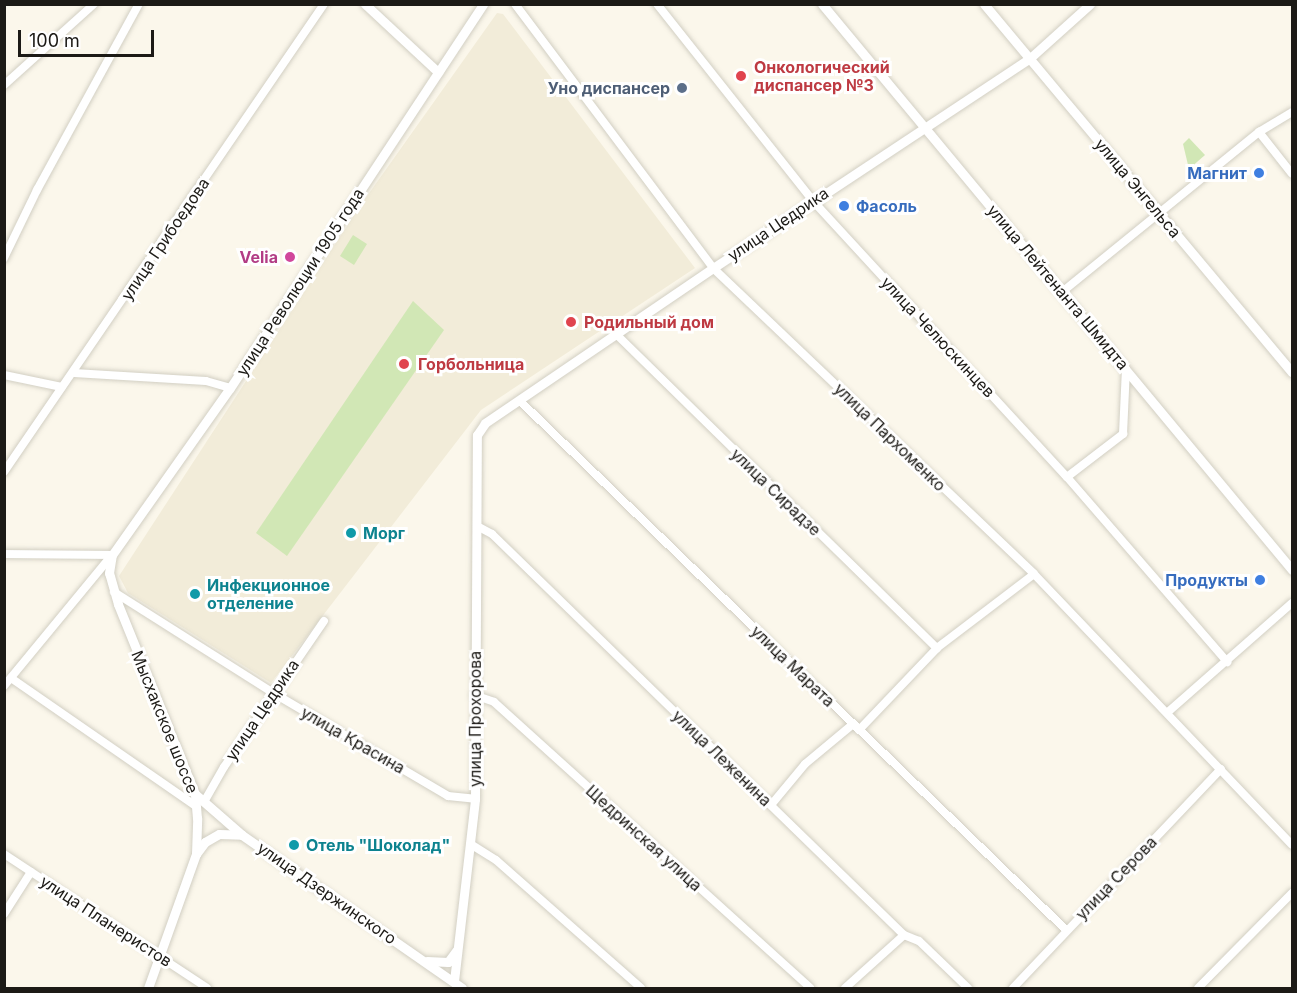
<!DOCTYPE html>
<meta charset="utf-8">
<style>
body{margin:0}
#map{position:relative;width:1297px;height:993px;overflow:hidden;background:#fbf7eb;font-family:Inter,sans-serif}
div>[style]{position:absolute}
.built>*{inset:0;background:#f2ecd9}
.green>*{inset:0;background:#d1e7b5}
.roads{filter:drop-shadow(0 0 2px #d2cfc3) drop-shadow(0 0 2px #d2cfc3)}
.minor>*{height:8px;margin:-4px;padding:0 4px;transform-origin:4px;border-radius:4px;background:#fff}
.tertiary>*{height:9px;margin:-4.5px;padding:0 4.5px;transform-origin:4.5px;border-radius:4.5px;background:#fff}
.dots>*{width:16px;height:16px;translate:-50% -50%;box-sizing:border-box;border:3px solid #fff;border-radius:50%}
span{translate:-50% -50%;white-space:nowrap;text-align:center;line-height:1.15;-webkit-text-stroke:6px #fff;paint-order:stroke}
.health-label{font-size:16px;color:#be3a42;font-weight:700}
.left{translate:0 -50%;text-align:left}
.service-label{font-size:16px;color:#4e5e75;font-weight:700}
.right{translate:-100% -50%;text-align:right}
.shop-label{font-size:16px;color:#366cbe;font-weight:700}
.street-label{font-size:16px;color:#1c1a16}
.hotel-label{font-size:16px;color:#b23c85;font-weight:700}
.culture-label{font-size:16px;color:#0d838f;font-weight:700}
.frame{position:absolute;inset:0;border:6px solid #1c1a16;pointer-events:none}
.scale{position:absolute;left:18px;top:30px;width:136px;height:27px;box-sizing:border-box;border:3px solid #1c1a16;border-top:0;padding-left:8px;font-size:18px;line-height:21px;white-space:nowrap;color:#1c1a16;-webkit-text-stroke:4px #fff;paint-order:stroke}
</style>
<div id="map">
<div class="built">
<div style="clip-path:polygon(497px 13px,503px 14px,695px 268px,481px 410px,271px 683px,128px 593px,119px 576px,360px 206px)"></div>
</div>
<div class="green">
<div style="clip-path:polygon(1189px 138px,1205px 155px,1189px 169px,1183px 144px)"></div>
<div style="clip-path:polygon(353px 235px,367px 244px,354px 265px,340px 256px)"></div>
<div style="clip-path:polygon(413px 301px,444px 330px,287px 556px,256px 533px)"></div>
</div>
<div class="roads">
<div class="minor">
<div style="left:515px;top:4px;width:330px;rotate:53.1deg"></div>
<div style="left:713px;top:268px;width:443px;rotate:43.6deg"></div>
<div style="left:1034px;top:574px;width:374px;rotate:46.4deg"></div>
<div style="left:657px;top:4px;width:251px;rotate:51.6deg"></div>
<div style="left:813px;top:201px;width:375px;rotate:47.4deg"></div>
<div style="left:1067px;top:477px;width:245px;rotate:49.1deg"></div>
<div style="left:4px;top:85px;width:121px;rotate:-42deg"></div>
<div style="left:1259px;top:132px;width:53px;rotate:51.8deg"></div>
<div style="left:4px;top:258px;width:76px;rotate:-64.1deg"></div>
<div style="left:37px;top:190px;width:212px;rotate:-61.3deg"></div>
<div style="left:1062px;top:292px;width:254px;rotate:-39.1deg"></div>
<div style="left:1259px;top:132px;width:39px;rotate:-31deg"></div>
<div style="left:617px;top:335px;width:448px;rotate:44.4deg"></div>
<div style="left:74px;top:373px;width:132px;rotate:3.5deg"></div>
<div style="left:206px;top:381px;width:25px;rotate:16deg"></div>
<div style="left:4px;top:375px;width:59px;rotate:11.7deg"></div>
<div style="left:520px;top:401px;width:760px;rotate:44.09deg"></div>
<div style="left:4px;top:472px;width:567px;rotate:-55.64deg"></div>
<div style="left:1067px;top:477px;width:71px;rotate:-37.5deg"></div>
<div style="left:1123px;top:434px;width:65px;rotate:-87.4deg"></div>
<div style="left:477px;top:526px;width:17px;rotate:28deg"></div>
<div style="left:492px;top:534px;width:575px;rotate:44.22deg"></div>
<div style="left:904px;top:935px;width:16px;rotate:22deg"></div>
<div style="left:919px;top:941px;width:68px;rotate:43.8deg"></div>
<div style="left:4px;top:554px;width:108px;rotate:0.5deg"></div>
<div style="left:114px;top:592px;width:191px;rotate:32.4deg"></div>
<div style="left:275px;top:694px;width:201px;rotate:30.5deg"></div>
<div style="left:448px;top:796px;width:27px;rotate:6deg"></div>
<div style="left:11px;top:678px;width:225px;rotate:34.7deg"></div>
<div style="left:4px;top:686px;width:168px;rotate:-50.5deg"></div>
<div style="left:474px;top:695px;width:21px;rotate:19deg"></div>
<div style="left:494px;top:702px;width:426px;rotate:42.1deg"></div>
<div style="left:1168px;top:712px;width:165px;rotate:-41.3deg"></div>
<div style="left:859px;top:730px;width:113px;rotate:-46.4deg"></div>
<div style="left:937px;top:648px;width:122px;rotate:-37.3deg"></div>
<div style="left:204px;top:802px;width:40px;rotate:-60.3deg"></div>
<div style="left:224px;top:767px;width:177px;rotate:-55.6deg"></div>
<div style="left:771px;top:805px;width:53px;rotate:-50.3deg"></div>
<div style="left:805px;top:764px;width:62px;rotate:-39.8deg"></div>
<div style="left:472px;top:845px;width:28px;rotate:32deg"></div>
<div style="left:496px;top:860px;width:193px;rotate:41.4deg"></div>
<div style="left:4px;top:854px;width:243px;rotate:33.4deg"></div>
<div style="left:4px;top:914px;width:50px;rotate:-57.3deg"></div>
<div style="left:845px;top:988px;width:79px;rotate:-41.9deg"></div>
<div style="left:1013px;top:988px;width:302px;rotate:-46.5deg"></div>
<div style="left:1198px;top:988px;width:134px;rotate:-45.3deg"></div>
</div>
<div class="tertiary">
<div style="left:365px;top:4px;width:100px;rotate:43deg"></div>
<div style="left:822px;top:4px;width:736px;rotate:50.29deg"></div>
<div style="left:984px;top:4px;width:480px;rotate:50.1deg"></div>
<div style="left:195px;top:794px;width:62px;rotate:41.1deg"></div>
<div style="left:242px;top:835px;width:268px;rotate:34.8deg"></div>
<div style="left:196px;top:854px;width:15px;rotate:-53deg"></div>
<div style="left:205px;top:842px;width:16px;rotate:-30deg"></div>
<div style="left:219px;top:834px;width:23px;rotate:2deg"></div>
<div style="left:427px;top:961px;width:21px;rotate:3deg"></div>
<div style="left:448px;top:962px;width:14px;rotate:-54deg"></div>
<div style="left:454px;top:981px;width:183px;rotate:-83.4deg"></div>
<div style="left:475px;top:799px;width:364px;rotate:-89.7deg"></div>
<div style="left:477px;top:435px;width:14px;rotate:-56deg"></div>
<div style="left:485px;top:423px;width:276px;rotate:-34.2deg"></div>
<div style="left:713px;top:268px;width:379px;rotate:-33.5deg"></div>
<div style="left:1029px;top:59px;width:82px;rotate:-42deg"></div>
<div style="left:148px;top:988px;width:142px;rotate:-70.3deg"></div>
<div style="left:196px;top:854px;width:36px;rotate:-88deg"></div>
<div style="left:197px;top:818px;width:24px;rotate:-95deg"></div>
<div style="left:195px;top:794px;width:205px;rotate:-112.1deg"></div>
<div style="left:118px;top:604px;width:32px;rotate:-106deg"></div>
<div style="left:109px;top:573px;width:18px;rotate:-81deg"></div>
<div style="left:112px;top:555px;width:204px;rotate:-54.8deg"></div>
<div style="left:230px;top:388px;width:460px;rotate:-56.6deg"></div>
</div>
</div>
<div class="dots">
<div style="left:741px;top:76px;background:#e0444e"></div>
<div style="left:682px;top:88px;background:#5c6f8a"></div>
<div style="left:1259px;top:173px;background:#3f7fe0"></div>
<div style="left:844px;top:206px;background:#3f7fe0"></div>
<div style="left:290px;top:257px;background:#d1479c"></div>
<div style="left:571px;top:322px;background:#e0444e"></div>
<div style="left:404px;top:364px;background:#e0444e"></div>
<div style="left:351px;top:533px;background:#0f9aa8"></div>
<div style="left:1260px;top:580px;background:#3f7fe0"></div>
<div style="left:195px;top:594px;background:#0f9aa8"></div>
<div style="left:294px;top:845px;background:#0f9aa8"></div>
</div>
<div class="health-label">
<span class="left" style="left:754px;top:76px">Онкологический<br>диспансер №3</span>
<span class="left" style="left:584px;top:322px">Родильный дом</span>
<span class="left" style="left:418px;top:364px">Горбольница</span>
</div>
<div class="service-label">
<span class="right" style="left:670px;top:88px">Уно диспансер</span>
</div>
<div class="shop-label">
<span class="right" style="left:1247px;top:173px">Магнит</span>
<span class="left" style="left:856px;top:206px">Фасоль</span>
<span class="right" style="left:1248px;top:580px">Продукты</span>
</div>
<div class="street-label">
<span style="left:1138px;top:188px;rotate:50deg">улица Энгельса</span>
<span style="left:778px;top:224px;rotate:-34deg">улица Цедрика</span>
<span style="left:165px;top:239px;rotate:-56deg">улица Грибоедова</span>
<span style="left:300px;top:282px;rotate:-57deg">улица Революции 1905 года</span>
<span style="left:1058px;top:287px;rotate:50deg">улица Лейтенанта Шмидта</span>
<span style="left:938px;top:337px;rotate:47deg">улица Челюскинцев</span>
<span style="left:890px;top:437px;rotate:44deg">улица Пархоменко</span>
<span style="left:776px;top:492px;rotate:44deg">улица Сирадзе</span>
<span style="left:793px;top:666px;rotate:44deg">улица Марата</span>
<span style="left:262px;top:710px;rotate:-56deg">улица Цедрика</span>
<span style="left:475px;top:719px;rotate:-90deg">улица Прохорова</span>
<span style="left:165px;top:722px;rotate:68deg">Мысхакское шоссе</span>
<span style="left:353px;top:740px;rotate:30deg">улица Красина</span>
<span style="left:722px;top:758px;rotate:44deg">улица Леженина</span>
<span style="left:644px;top:838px;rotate:42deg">Щедринская улица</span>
<span style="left:1116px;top:878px;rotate:-46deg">улица Серова</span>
<span style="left:327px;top:893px;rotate:35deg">улица Дзержинского</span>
<span style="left:106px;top:921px;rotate:33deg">улица Планеристов</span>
</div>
<div class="hotel-label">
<span class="right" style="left:278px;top:257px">Velia</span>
</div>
<div class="culture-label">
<span class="left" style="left:363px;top:533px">Морг</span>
<span class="left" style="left:207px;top:594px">Инфекционное<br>отделение</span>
<span class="left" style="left:306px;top:845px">Отель "Шоколад"</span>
</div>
<div class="frame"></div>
<div class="scale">100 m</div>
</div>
